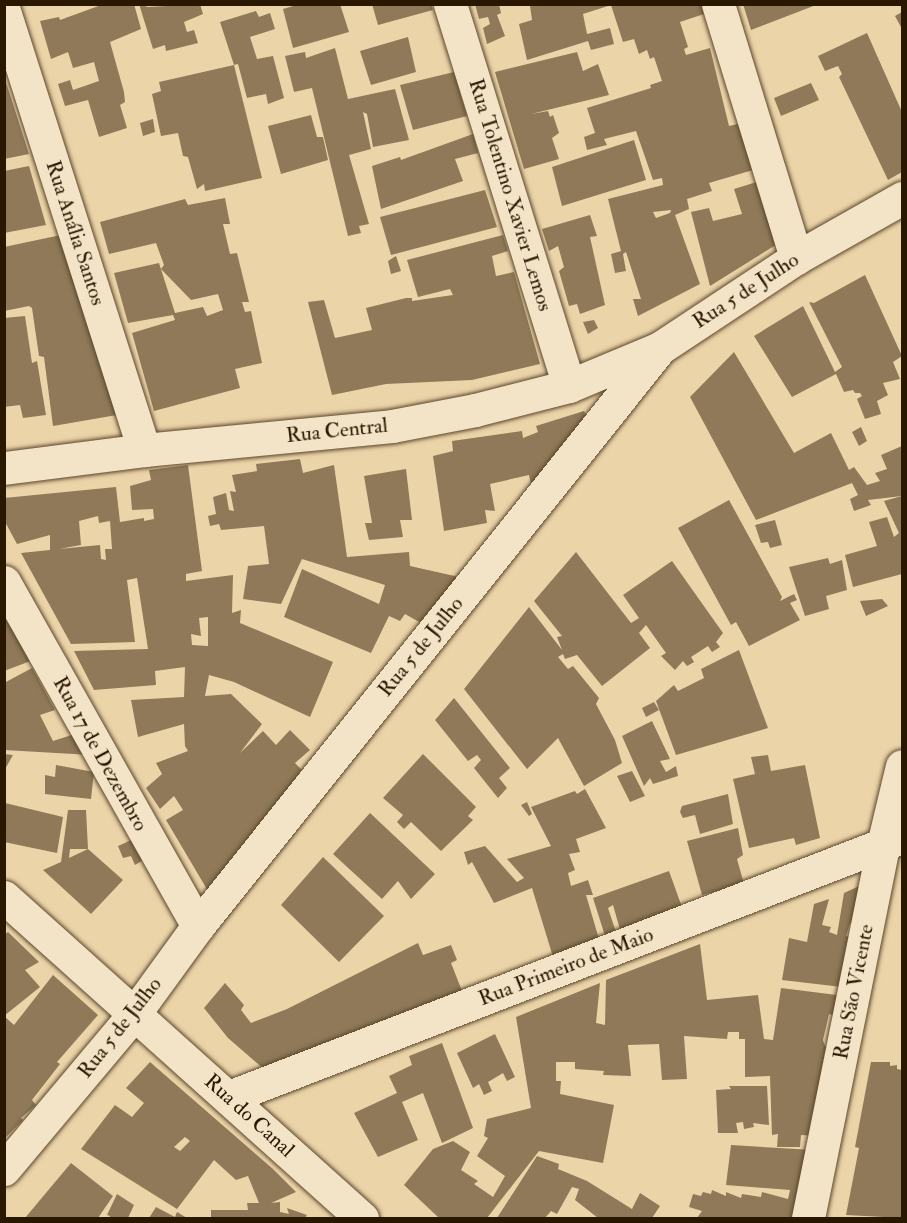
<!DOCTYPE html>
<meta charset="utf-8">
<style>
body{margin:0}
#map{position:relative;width:907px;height:1223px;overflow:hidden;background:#ecd4a9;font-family:"IM FELL Double Pica",serif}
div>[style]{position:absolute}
.building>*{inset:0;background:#8f7958}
.roads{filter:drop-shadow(0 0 2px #5a462a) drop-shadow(0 0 2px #5a462a)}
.minor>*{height:33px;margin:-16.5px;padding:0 16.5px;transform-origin:16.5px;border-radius:16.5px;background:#f3e3c7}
span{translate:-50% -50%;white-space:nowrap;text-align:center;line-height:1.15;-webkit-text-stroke:4.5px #f3e3c7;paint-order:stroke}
.street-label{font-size:21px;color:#2a1700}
.frame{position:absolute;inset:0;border:6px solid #2a1700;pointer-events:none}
</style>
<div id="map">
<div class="building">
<div style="clip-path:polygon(104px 4px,134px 4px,141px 29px,110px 42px,124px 92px,125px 102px,120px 105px,127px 128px,99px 137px,88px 100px,65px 106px,58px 84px,70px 80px,73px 90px,99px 81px,94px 62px,73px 68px,68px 52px,51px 59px,40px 21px,59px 17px,60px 20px)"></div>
<div style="clip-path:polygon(139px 4px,148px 7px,200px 4px,203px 14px,184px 22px,187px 32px,194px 30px,198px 43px,166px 51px,165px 45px,153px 49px)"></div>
<div style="clip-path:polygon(300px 4px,340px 4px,349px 32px,293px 48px,283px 9px)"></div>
<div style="clip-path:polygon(372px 4px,431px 4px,433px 10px,378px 25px)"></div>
<div style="clip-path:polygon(475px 4px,499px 4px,501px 13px,497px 15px,505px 36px,487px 44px,483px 28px,490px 24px,488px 17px,479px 19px)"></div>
<div style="clip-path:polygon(evenodd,540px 4px,704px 4px,707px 13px,680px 22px,688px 47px,684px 49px,686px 55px,710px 48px,729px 126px,738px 124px,753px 170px,709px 183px,712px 191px,687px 199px,689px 209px,675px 215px,700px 284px,638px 316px,633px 299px,641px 299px,626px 252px,623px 254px,626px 271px,615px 273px,611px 254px,621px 251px,608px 199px,663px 185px,662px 178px,653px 180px,636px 131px,604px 139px,607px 145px,587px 150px,584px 137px,595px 133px,587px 108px,651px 88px,650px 85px,662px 81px,654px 57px,650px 59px,647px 50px,639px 54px,634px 39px,623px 42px,611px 5px,583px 14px,587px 34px,610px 28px,614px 44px,591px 50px,588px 41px,527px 60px,519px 24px,532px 20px,530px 6px,540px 4px,671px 210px,670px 213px,656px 218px,653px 212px,671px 210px)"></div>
<div style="clip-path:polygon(743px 4px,816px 4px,816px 5px,751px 30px)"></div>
<div style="clip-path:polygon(256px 11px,259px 17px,270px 13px,275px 29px,250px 37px,257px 59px,273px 56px,284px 98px,268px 104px,266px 94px,247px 98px,238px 64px,234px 65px,262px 178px,205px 191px,204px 184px,197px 189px,188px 157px,183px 156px,178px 133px,161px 136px,152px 94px,161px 91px,159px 82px,234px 65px,220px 22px)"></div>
<div style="clip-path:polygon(902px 12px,902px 29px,895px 16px)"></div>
<div style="clip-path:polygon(867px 33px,902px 112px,902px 172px,888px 180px,839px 77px,842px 74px,838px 66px,825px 71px,818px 56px)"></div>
<div style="clip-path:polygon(408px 37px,416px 72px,371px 85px,360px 51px)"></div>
<div style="clip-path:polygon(335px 48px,348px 99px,395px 89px,409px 140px,373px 147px,367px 114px,363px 112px,371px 149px,349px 155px,369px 224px,359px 226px,361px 233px,348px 236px,312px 88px,294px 92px,285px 56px,305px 52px,306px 58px)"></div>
<div style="clip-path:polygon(577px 52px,583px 71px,598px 64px,609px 95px,531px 114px,548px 111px,550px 117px,553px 115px,559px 133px,552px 138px,559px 159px,524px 169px,495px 72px)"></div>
<div style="clip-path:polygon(454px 72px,467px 116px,413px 130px,400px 85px)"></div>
<div style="clip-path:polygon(4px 76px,29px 154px,4px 159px)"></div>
<div style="clip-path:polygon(811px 83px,819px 100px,781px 116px,774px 98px)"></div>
<div style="clip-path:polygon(311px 115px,317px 137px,323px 137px,328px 160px,281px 174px,268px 126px)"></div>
<div style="clip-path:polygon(153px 119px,155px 132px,143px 136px,140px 123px)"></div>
<div style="clip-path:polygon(473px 134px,478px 153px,455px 159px,463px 181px,381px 209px,372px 166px,400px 157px,401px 160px)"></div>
<div style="clip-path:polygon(634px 140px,646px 180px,562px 206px,552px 167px)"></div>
<div style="clip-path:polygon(29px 166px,46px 225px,4px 233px,4px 171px)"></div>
<div style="clip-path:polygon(760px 181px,779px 243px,710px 286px,691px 212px,709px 208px,713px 221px,742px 214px,734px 189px)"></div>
<div style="clip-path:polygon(485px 190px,497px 227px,391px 255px,380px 217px)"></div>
<div style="clip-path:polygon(225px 198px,230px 224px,223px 224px,230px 254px,237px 253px,249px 302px,242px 302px,245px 312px,251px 311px,262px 363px,235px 369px,240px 388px,154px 411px,132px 333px,175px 320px,173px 315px,128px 323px,114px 273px,159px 263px,175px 313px,203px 307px,207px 316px,223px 310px,218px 294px,191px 300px,161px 269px,164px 265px,156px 243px,109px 254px,100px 222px,185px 199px,188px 205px)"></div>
<div style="clip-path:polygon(590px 215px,597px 236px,590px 237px,605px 305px,580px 314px,577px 304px,569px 306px,559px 271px,564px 267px,558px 246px,549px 251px,542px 229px)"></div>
<div style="clip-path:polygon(61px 235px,117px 415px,53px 426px,44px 357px,39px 356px,32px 308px,29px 306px,4px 311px,4px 247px)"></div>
<div style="clip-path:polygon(503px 235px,508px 251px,492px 256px,496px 276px,514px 272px,540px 364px,472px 380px,386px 384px,332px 395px,308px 302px,324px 300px,335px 338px,372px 330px,366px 308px,406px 298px,412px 298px,412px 301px,453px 295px,450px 289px,418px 297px,407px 260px)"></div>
<div style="clip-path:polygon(396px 256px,401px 271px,391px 274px,388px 261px)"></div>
<div style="clip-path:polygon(865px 275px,902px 356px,893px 362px,900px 379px,883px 383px,888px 395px,877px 401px,881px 414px,865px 419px,857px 399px,862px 396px,860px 393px,855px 393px,853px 390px,844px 392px,836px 374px,792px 397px,754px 336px,803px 306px,835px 372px,842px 367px,809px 302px,814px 303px)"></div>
<div style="clip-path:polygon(25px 316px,32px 363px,37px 361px,46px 415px,23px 418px,20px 405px,4px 407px,4px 318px)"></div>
<div style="clip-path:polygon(594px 320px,598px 328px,588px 334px,583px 322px)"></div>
<div style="clip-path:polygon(734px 352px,794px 453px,831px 433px,849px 470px,854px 467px,867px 485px,880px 481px,875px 473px,887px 469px,881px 455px,902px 446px,902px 496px,868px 500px,871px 505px,854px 511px,850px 499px,858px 495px,852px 483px,756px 520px,690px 397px)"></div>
<div style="clip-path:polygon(584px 411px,587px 417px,531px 485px,529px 475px,490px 484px,495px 511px,485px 510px,487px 523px,444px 531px,433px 456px,453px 451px,452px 441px,522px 431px,523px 438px,538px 432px,536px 426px)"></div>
<div style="clip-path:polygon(861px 427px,867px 441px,859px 446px,852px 432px)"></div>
<div style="clip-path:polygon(300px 459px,303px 473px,334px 465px,347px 557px,409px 552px,410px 566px,459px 577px,421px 623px,405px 614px,400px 621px,389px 616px,371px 653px,284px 617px,302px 569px,379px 604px,385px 585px,302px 559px,281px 604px,243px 599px,248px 566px,269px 564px,264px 526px,221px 530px,219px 524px,210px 526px,208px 516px,216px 514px,213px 497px,226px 493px,229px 510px,234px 511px,230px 491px,236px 492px,232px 475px,257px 471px,256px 464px)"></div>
<div style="clip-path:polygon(evenodd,188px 465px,202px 571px,186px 574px,186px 581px,233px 575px,232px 613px,241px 610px,240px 623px,333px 662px,310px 717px,234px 682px,209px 675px,205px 696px,231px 694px,262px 724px,240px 753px,263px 731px,276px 745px,290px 730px,310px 750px,295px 763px,302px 770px,208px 891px,166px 820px,183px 810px,174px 796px,160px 809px,146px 788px,162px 774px,156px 763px,188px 751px,185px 746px,184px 724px,138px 737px,131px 700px,184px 697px,185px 667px,155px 671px,156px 685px,94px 690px,74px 651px,148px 649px,137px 578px,127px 580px,135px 642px,71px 644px,21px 553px,50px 550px,50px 535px,17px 544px,4px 520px,4px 498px,116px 487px,120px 522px,144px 518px,144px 521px,154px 519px,153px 509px,132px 510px,130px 486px,151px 480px,149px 470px,188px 465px,98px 516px,99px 523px,110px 521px,112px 549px,105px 549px,106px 560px,101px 559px,100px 545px,59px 549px,81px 545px,79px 521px,98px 516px,188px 465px,208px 617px,208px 646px,192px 645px,191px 634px,201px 636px,199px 618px,208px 617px)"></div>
<div style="clip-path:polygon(406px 469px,412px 520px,400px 520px,403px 537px,369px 540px,365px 523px,372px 523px,364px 476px)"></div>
<div style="clip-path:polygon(902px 496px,902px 574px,853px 587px,845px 555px,877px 546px,869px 522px,887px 517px,894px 537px,899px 533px,884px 501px)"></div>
<div style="clip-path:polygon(729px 500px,782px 597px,780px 601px,794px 594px,797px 600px,790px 603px,800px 620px,749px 646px,736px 622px,731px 625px,678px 528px)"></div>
<div style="clip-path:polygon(775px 520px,782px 545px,770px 548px,768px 542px,761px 543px,755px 525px)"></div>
<div style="clip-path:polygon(576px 552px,631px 623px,639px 618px,623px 595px,672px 561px,723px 633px,716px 642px,720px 647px,712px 652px,708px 646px,691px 657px,694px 662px,687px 666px,683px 661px,675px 670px,661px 656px,666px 653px,646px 625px,639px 633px,650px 648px,602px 686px,577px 655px,565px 659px,563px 654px,558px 657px,568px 669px,573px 666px,599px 698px,596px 704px,615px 740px,622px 763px,584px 786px,558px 738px,527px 769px,464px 689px,529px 607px,562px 650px,557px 637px,562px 636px,534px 601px)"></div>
<div style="clip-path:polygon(828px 558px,830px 564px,842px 560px,847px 590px,826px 596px,829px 609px,805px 616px,789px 567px)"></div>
<div style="clip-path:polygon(882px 599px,888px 606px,866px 616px,860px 601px)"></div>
<div style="clip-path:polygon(4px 605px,36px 659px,4px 671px)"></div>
<div style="clip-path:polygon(739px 650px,768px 728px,676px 755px,656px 701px,674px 685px,678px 691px,704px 678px,701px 669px)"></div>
<div style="clip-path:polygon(32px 668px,55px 710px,40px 715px,53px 741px,78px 733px,91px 755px,4px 750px,4px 683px)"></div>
<div style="clip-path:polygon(454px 698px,510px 768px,499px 778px,507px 788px,498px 798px,474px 768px,481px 760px,477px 755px,468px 761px,435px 720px)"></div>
<div style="clip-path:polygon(654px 702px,659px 710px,646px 717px,642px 708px)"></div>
<div style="clip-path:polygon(652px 721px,670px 759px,660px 761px,666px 772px,676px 766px,678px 776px,653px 784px,650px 778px,644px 786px,622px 736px)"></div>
<div style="clip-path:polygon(4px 754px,13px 755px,4px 771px)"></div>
<div style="clip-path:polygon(423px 754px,476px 807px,468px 816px,473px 820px,441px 851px,411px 822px,404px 829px,397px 822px,403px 815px,383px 798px)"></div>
<div style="clip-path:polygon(768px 755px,771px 771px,805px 765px,820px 838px,796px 845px,794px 838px,749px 848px,733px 779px,755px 774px,751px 757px)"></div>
<div style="clip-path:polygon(56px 765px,94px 772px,91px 799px,45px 794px,45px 775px,55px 777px)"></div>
<div style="clip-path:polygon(632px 771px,645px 796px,630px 802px,617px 776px)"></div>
<div style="clip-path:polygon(585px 789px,606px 828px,576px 839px,580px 852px,569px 854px,575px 870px,568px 873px,571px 886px,588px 880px,593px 895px,586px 895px,599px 939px,553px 957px,532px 888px,494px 903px,472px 862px,468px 865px,464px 852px,485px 846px,517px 882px,524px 878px,507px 859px,551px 846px,531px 807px,575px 791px,577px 794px)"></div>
<div style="clip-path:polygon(728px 794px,733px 824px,700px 834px,695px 815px,683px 818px,680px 812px,682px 806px)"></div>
<div style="clip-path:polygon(527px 802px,532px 814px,529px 816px,521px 805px)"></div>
<div style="clip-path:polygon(5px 803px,63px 817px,57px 853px,4px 842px)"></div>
<div style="clip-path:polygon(evenodd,68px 810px,86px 810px,88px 849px,123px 880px,91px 914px,43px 870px,61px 862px,68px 810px,70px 849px,88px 849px,69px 858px,70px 849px)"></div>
<div style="clip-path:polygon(370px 813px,435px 874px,411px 899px,398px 881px,382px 899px,333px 854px)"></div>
<div style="clip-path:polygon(738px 828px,743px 855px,737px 859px,744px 884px,702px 895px,687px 841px)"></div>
<div style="clip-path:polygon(138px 837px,150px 856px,135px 865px,131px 856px,123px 858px,118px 846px)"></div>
<div style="clip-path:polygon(323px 857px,384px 916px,339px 962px,281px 905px)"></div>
<div style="clip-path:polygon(669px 871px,683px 910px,621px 933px,613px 905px,608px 908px,617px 935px,606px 939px,593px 898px)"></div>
<div style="clip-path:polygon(868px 882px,861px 924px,850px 923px,846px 936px,851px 937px,842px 987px,782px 980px,789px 938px,807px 942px,814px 904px,829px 899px,822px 925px,831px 927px,829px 932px,837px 935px,844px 893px)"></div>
<div style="clip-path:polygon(8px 932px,39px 962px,25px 970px,40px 987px,4px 1016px,4px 935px)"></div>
<div style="clip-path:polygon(418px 943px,423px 955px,451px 945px,457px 960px,451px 963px,464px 996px,265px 1070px,228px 1038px,204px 1008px,225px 983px,244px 1005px,241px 1010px,251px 1023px,287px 1009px)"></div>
<div style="clip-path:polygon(700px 944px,707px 1000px,758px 995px,764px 1039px,773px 1040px,781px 988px,845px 996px,841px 1018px,829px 1014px,823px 1040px,825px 1046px,830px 1046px,817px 1136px,801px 1135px,800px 1147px,777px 1147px,778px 1134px,772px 1135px,770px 1076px,745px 1077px,745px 1039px,739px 1039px,739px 1032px,728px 1032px,727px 1039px,684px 1036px,687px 1079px,662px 1080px,659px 1044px,628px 1045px,631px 1076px,603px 1075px,604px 1071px,575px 1069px,575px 1062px,556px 1062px,556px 1081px,561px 1081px,560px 1094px,614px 1105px,603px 1163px,539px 1151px,487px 1218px,439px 1218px,404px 1185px,433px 1149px,453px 1141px,470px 1152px,461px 1170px,478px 1181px,474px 1184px,493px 1197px,505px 1176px,477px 1156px,488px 1138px,484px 1136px,487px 1119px,531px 1108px,516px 1017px,600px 983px,596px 1023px,605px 1025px,606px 980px)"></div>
<div style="clip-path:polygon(53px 975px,98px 1015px,57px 1062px,60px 1064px,32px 1100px,36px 1105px,21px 1118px,23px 1120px,4px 1139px,4px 1016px,14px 1025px)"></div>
<div style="clip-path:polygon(495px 1034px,515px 1077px,507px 1081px,503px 1073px,488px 1082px,492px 1091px,484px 1095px,479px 1084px,473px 1088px,457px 1053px)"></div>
<div style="clip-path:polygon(442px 1043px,473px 1128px,442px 1143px,423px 1093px,402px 1102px,418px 1140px,378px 1157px,354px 1113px,397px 1093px,389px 1076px,412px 1065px,409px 1056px)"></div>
<div style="clip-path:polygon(evenodd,150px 1062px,273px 1169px,296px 1192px,271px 1203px,280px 1202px,280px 1212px,289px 1214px,287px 1208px,307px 1215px,305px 1218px,211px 1218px,211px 1210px,248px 1210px,247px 1203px,259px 1203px,248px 1176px,236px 1180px,214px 1160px,177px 1209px,81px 1149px,115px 1105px,132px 1117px,144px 1103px,126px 1088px,150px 1062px,185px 1137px,190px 1141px,180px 1151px,174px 1147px,185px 1137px)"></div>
<div style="clip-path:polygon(871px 1062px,890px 1062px,890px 1066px,897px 1065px,897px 1069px,902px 1070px,902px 1218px,846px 1215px,859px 1148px,855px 1147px)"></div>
<div style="clip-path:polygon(729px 1086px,767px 1086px,769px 1125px,753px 1123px,754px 1127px,744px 1129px,743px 1122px,736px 1123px,738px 1133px,718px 1133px,716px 1090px,731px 1089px)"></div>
<div style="clip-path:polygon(731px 1145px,813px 1150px,797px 1218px,697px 1218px,702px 1211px,689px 1207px,693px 1194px,701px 1196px,703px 1192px,711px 1194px,712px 1190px,726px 1196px,726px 1192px,741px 1198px,742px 1194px,761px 1197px,762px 1192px,788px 1199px,790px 1190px,726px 1185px)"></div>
<div style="clip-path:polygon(537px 1156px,559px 1164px,558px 1169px,587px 1181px,632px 1209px,640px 1193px,660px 1206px,652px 1218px,598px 1218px,575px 1200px,579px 1189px,572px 1187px,557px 1214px,551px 1211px,545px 1218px,497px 1218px)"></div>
<div style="clip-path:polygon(71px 1163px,113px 1196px,98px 1218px,25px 1218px)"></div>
<div style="clip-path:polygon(117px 1194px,134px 1205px,128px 1218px,109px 1218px,110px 1216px,107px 1215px)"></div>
<div style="clip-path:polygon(156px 1207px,175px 1217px,177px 1212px,187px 1218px,149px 1218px)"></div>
</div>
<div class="roads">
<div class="minor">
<div style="left:450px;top:4px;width:400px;rotate:72.7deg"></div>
<div style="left:718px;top:4px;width:266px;rotate:72.9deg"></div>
<div style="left:4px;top:11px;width:461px;rotate:72.3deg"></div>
<div style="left:4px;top:468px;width:141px;rotate:-7.3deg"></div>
<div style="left:144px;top:450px;width:249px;rotate:-5.5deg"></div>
<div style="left:392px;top:426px;width:85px;rotate:-10.9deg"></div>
<div style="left:475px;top:410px;width:97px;rotate:-14.3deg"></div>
<div style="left:569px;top:386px;width:93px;rotate:-22.7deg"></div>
<div style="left:4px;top:582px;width:395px;rotate:60.6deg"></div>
<div style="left:4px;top:897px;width:481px;rotate:41.9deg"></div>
<div style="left:229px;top:1097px;width:721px;rotate:-21.12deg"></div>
<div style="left:4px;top:1169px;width:202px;rotate:-50deg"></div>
<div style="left:134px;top:1014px;width:109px;rotate:-54deg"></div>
<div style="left:198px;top:926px;width:740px;rotate:-51.36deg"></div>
<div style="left:660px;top:348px;width:163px;rotate:-33.5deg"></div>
<div style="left:796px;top:258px;width:122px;rotate:-29.5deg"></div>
<div style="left:808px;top:1218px;width:380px;rotate:-78.6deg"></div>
<div style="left:883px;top:845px;width:81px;rotate:-76.5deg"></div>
</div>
</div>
<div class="street-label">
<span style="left:510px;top:195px;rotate:73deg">Rua Tolentino Xavier Lemos</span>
<span style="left:75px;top:233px;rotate:72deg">Rua Anália Santos</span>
<span style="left:746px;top:291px;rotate:-33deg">Rua 5 de Julho</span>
<span style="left:337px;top:431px;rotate:-6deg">Rua Central</span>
<span style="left:421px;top:647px;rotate:-51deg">Rua 5 de Julho</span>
<span style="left:100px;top:754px;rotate:61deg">Rua 17 de Dezembro</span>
<span style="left:566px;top:967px;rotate:-21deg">Rua Primeiro de Maio</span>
<span style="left:854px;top:992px;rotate:-79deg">Rua São Vicente</span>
<span style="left:120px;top:1028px;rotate:-52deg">Rua 5 de Julho</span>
<span style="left:249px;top:1116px;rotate:42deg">Rua do Canal</span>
</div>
<div class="frame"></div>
</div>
